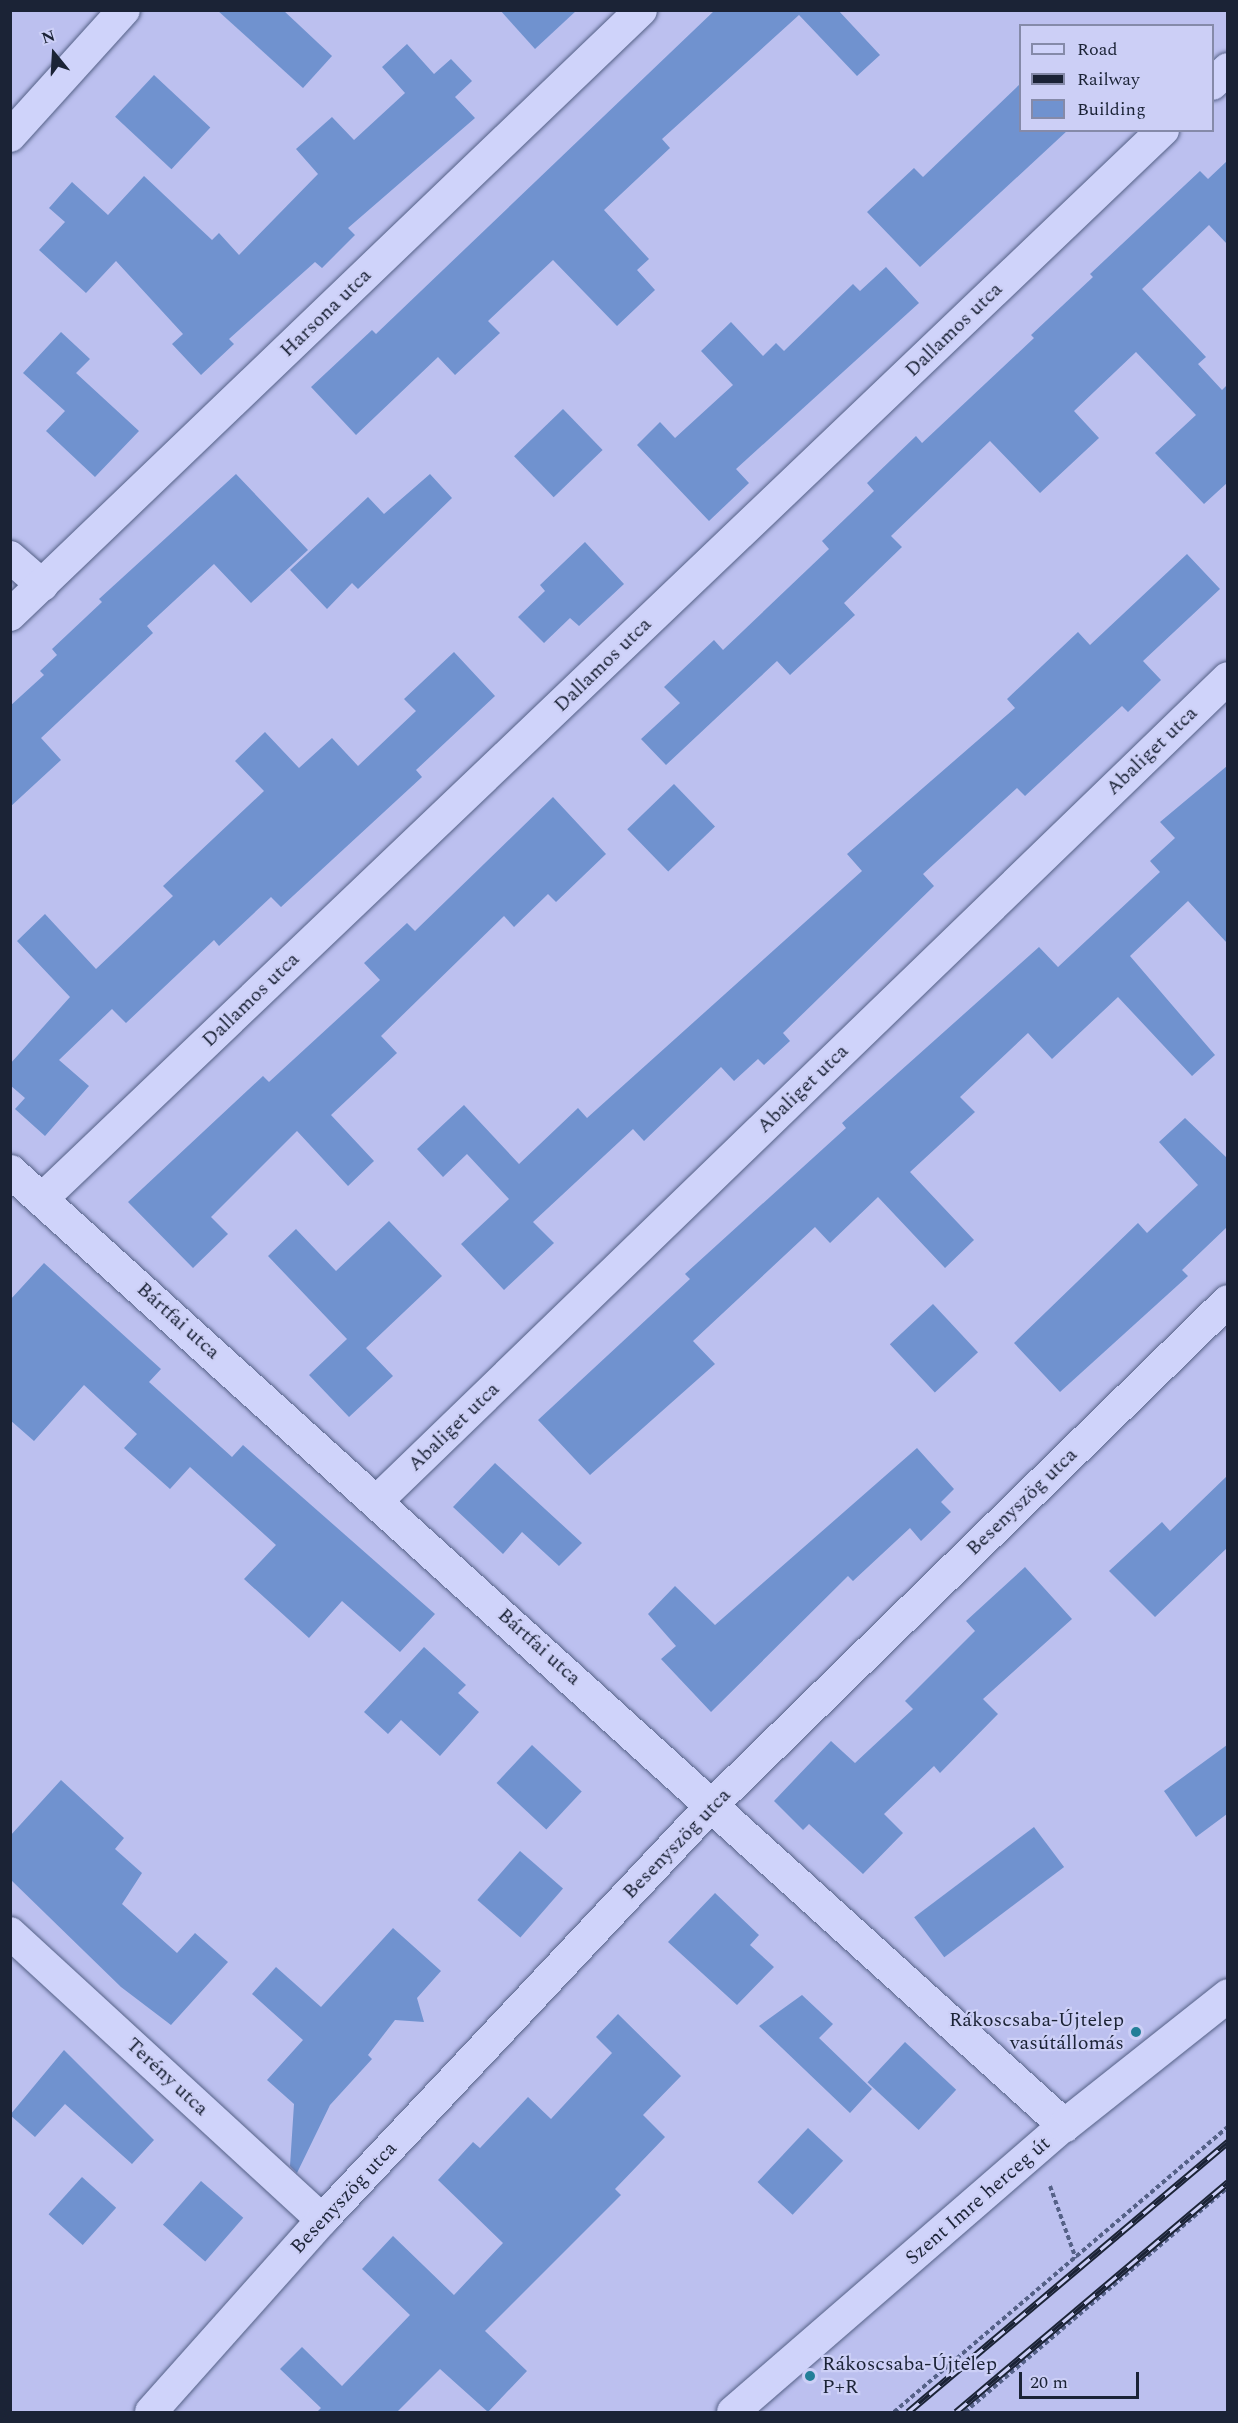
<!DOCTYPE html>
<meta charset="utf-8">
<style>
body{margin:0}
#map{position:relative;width:1238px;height:2423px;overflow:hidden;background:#bcc0ef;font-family:Spectral,serif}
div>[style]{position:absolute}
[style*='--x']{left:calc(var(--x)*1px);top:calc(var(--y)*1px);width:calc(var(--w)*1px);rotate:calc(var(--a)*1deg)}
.building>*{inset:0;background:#7092cf;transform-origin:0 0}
.path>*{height:4px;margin-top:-2px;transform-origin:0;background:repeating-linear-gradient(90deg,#556187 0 4.5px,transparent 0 7.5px)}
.roads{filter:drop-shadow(0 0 2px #556187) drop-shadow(0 0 2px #556187)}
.minor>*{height:32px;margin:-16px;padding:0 16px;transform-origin:16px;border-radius:16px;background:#cfd3fa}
.tertiary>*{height:33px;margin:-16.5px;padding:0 16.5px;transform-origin:16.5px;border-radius:16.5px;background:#cfd3fa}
.rail>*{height:7px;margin-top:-3.5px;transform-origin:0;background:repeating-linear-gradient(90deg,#cccff6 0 14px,#1b2336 0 28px);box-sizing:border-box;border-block:2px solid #1b2336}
.dots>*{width:16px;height:16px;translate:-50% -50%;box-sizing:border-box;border:3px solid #cccff6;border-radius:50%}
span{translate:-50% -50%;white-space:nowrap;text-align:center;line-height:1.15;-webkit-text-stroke:4.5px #cccff6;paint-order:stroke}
.street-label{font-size:20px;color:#1b2336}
.poi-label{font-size:20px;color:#1b2336}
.right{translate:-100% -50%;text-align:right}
.left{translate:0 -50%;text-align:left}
.frame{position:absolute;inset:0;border:12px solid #1b2336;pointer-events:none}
.legend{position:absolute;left:1019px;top:24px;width:195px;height:108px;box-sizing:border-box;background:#cccff6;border:2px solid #858aa9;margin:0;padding:8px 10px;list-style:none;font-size:18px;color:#1b2336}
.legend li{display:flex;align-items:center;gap:12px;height:30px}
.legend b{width:30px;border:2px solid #858aa9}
.north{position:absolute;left:24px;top:24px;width:60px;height:60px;-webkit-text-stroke:4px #cccff6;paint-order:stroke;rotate:342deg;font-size:16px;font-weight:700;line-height:24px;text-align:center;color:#1b2336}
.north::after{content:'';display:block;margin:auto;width:21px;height:27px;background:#1b2336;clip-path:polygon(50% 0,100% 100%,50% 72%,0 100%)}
.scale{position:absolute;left:1019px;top:2372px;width:120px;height:27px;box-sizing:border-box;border:3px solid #1b2336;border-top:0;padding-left:8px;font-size:18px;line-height:21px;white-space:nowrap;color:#1b2336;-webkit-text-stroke:4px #cccff6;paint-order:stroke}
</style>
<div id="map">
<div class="building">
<i style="clip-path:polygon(217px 10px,283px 10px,332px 56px,303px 88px)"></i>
<i style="clip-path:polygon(500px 10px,577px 10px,535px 49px)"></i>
<i style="clip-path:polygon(715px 10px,838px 10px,880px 55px,857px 76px,799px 15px,662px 139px,670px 148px,604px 210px,649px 259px,637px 270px,655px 290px,617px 326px,553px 260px,488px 321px,500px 333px,455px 375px,438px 357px,356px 435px,311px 387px,372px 330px,376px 334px)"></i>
<i style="clip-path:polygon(407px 44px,434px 74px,451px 59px,472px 81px,455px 97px,475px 118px,348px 228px,355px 235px,322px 268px,315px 262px,229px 339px,234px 344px,201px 375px,172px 344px,183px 334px,116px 261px,86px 293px,39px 250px,65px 222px,49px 208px,72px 182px,108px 215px,144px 176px,212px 240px,219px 233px,239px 255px,318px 174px,296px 149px,332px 117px,354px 140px,405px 93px,382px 67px)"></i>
<i style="left:154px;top:75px;width:77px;height:57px;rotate:43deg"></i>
<i style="clip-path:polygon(1020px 84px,1020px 130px,1068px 130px,920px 267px,867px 212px,914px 168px,923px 177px)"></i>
<i style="clip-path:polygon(1227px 161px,1227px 244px,1209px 225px,1142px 289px,1206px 357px,1198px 364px,1222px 390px,1227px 385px,1227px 483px,1204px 504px,1155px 453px,1196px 415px,1136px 352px,1074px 411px,1099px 438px,1040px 493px,990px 441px,891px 536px,902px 547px,844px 603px,855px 615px,790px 675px,777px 661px,666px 765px,641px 739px,680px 703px,664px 687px,714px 640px,723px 650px,829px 549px,822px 541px,874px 491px,867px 483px,916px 436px,922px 443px,1034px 338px,1031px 335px,1093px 277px,1090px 274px,1200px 171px,1208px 179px)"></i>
<i style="clip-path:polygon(886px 267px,919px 303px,736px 469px,749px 483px,709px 521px,637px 445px,660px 422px,675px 438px,733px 385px,701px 351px,731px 322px,763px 356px,776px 343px,784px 351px,853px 284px,860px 291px)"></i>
<i style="clip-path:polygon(61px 332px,90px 359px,76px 373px,139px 431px,95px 477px,46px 431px,65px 411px,23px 373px)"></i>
<i style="left:563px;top:409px;width:57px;height:68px;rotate:46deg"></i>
<i style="clip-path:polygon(236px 474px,308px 550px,251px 603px,214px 564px,147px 626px,153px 633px,41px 738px,61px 760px,10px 807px,10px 706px,44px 675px,40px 671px,57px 655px,52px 649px,102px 602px,99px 599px)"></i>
<i style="clip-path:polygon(430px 474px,452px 498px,358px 589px,352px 583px,327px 609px,290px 570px,368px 497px,384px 514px)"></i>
<i style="clip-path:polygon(585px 542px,624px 584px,579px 626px,570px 618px,544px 643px,518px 617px,545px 591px,540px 585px)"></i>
<i style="clip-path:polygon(1187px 554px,1220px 589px,1143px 661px,1161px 680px,1128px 712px,1122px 706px,1025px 796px,1017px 788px,923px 874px,934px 886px,783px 1033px,790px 1041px,764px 1065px,758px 1059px,734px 1081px,721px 1067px,644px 1141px,633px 1129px,533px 1222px,554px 1243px,504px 1290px,461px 1244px,509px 1199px,467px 1154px,443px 1177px,417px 1149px,464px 1105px,519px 1164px,578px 1108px,587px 1118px,862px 871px,847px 854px,1015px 708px,1007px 699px,1078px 632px,1090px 645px)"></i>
<i style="clip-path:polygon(454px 652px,495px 696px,416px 770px,422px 777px,281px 907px,271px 897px,219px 946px,214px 940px,126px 1023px,112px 1009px,59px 1060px,89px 1086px,45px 1136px,15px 1109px,25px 1098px,10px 1085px,10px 1064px,70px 997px,17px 941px,45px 914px,96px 969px,173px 896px,163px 886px,264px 791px,235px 761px,265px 732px,299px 768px,332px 738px,358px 766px,416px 711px,404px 699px)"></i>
<i style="clip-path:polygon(1227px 766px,1227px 943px,1188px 901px,1130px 956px,1215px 1055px,1192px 1076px,1118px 997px,1052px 1059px,1028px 1033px,960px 1097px,975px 1112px,910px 1172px,974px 1240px,945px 1268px,878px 1197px,830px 1243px,815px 1227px,693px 1341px,715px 1364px,590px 1475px,538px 1420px,690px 1279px,685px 1274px,846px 1128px,842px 1123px,1039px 947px,1058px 967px,1160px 872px,1150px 861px,1175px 838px,1160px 822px)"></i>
<i style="left:674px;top:784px;width:59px;height:65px;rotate:46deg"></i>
<i style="clip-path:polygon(553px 797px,606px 854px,556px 902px,548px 894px,514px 927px,504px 916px,381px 1036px,397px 1053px,331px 1115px,374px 1161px,348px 1186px,297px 1131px,211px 1217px,228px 1234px,193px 1268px,128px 1202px,263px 1076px,269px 1082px,380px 980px,364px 963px,407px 923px,415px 931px)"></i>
<i style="clip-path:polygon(1185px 1118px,1227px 1158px,1227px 1227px,1182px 1270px,1188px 1276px,1060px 1392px,1014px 1343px,1138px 1223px,1147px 1233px,1198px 1185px,1159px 1142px)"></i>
<i style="clip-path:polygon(389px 1221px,442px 1276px,366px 1348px,393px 1376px,349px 1417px,309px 1375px,347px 1339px,268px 1256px,296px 1229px,336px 1271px)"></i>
<i style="clip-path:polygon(44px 1263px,161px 1369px,149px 1382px,232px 1457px,243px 1445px,435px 1614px,400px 1652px,342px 1601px,309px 1638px,244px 1579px,276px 1545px,190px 1467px,170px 1489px,124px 1448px,137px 1434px,84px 1385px,34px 1441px,10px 1420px,10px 1300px)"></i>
<i style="left:933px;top:1304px;width:66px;height:59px;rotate:47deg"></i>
<i style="clip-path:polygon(917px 1448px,954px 1489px,941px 1502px,951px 1512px,921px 1541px,910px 1528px,853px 1581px,848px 1576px,711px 1712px,661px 1659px,676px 1646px,648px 1614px,675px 1586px,715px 1625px)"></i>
<i style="clip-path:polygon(495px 1463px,582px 1543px,559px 1566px,522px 1532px,503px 1554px,453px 1507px)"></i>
<i style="clip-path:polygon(1227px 1476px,1227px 1548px,1155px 1617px,1109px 1571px,1162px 1522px,1170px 1531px)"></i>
<i style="clip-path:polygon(1025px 1567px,1072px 1619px,983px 1699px,998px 1714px,940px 1773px,934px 1766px,884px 1814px,903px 1833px,863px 1874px,809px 1824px,803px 1830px,774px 1801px,831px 1741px,855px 1763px,913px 1709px,905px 1701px,975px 1631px,966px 1621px)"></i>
<i style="clip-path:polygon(424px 1647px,466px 1685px,458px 1693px,479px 1712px,440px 1756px,401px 1720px,388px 1734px,364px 1712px)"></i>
<i style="left:532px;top:1745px;width:68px;height:52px;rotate:43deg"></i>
<i style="clip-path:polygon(1227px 1745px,1227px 1814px,1196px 1837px,1164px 1791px)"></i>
<i style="clip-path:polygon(61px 1780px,124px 1838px,115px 1849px,142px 1873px,122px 1904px,177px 1953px,195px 1933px,228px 1962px,171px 2025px,121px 1987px,10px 1879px,10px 1836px)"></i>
<i style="left:1034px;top:1827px;width:50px;height:150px;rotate:53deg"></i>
<i style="left:520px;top:1851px;width:57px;height:65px;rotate:41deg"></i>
<i style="clip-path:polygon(715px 1893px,759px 1935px,750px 1945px,774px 1967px,737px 2005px,668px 1942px)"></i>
<i style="clip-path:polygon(393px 1928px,441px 1971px,417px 1998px,424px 2022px,395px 2020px,368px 2055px,372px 2059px,330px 2105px,297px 2173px,290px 2166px,294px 2104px,267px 2080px,303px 2040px,252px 1994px,276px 1967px,321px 2007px)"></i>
<i style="clip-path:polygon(802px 1995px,833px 2024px,819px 2038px,872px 2089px,850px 2113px,759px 2026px)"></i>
<i style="clip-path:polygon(618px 2014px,681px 2076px,643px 2115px,665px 2137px,615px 2189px,621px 2195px,485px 2331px,527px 2371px,488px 2412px,440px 2369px,397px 2412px,317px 2412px,321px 2408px,280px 2369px,302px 2347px,342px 2386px,410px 2315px,362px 2269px,393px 2236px,454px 2295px,503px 2243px,438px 2180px,473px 2142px,480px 2148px,528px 2097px,551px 2119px,612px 2053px,596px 2037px)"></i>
<i style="left:905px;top:2042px;width:70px;height:55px;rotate:43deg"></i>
<i style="clip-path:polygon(64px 2050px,154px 2140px,132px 2164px,65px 2104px,35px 2137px,10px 2115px)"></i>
<i style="left:808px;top:2128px;width:48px;height:74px;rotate:43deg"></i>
<i style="left:82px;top:2177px;width:46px;height:50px;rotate:42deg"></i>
<i style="left:201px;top:2181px;width:56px;height:58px;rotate:41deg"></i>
</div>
<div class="path">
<i style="--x:1050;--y:2186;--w:77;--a:70.4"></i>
<i style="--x:894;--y:2412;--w:439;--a:-40.5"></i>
<i style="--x:965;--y:2412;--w:346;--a:-40.5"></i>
</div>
<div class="roads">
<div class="minor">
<i style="--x:1212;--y:84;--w:22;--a:-43"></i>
<i style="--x:10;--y:136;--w:170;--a:-47.9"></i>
<i style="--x:10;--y:557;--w:43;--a:41.2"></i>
<i style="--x:10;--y:615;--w:874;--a:-43.79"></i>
<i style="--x:42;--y:1199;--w:1549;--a:-43.64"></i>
<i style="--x:378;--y:1500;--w:1182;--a:-44.04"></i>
<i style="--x:10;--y:1933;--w:424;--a:42.6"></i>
<i style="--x:151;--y:2412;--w:257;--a:-48.3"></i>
<i style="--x:322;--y:2220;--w:569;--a:-46.78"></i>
<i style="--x:712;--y:1805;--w:721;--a:-44.33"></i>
<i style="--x:733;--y:2412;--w:438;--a:-40.9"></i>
</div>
<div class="tertiary">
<i style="--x:10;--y:1171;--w:1422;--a:42.15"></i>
<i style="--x:1064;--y:2125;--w:209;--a:-38.4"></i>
</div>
</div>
<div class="rail">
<i style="--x:908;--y:2412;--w:419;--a:-40.2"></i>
<i style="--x:956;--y:2412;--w:356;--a:-40.2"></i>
</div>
<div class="dots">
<i style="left:1136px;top:2032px;background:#237f98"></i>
<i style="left:810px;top:2376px;background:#237f98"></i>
</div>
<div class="street-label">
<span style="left:326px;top:313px;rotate:-44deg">Harsona utca</span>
<span style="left:954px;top:330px;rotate:-44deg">Dallamos utca</span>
<span style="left:603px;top:665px;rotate:-44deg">Dallamos utca</span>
<span style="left:1152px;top:751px;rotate:-44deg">Abaliget utca</span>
<span style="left:251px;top:1000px;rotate:-44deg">Dallamos utca</span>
<span style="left:803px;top:1089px;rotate:-44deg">Abaliget utca</span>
<span style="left:178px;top:1321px;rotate:42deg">Bártfai utca</span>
<span style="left:454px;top:1427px;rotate:-44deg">Abaliget utca</span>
<span style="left:1022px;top:1502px;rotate:-44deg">Besenyszög utca</span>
<span style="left:539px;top:1647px;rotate:42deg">Bártfai utca</span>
<span style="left:677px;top:1844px;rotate:-46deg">Besenyszög utca</span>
<span style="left:167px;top:2077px;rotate:43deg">Terény utca</span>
<span style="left:344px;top:2198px;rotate:-47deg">Besenyszög utca</span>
<span style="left:978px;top:2201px;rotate:-41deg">Szent Imre herceg út</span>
</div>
<div class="poi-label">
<span class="right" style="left:1124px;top:2032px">Rákoscsaba-Újtelep<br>vasútállomás</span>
<span class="left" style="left:822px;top:2376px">Rákoscsaba-Újtelep<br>P+R</span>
</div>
<div class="frame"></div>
<ul class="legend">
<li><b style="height:8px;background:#cfd3fa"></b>Road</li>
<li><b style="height:8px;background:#1b2336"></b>Railway</li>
<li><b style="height:16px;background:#7092cf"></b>Building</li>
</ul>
<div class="north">N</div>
<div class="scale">20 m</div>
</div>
